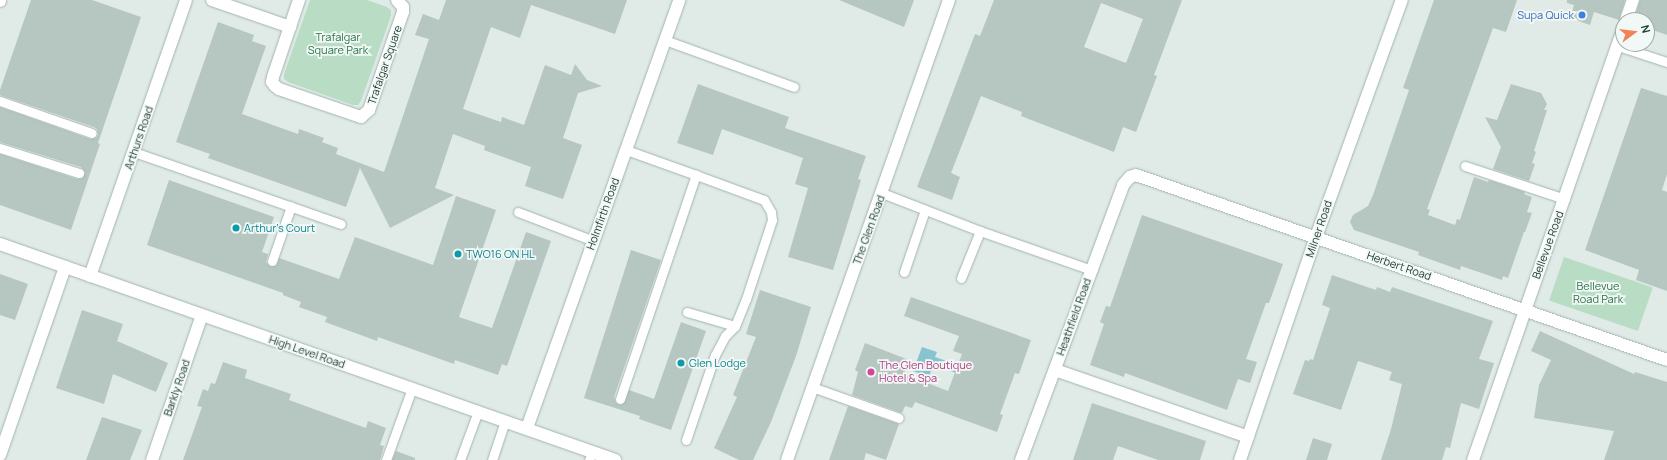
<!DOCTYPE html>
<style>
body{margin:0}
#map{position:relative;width:1667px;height:460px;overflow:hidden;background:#e0ebe7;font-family:Manrope,sans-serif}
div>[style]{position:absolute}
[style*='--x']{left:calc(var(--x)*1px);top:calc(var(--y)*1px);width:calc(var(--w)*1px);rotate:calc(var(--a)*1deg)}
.green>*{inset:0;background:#b9ddc4;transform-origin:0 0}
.water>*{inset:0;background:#88c3d1}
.building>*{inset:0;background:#b6c6c0}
.roads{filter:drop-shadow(0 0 1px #a3b3ae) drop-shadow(0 0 1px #a3b3ae)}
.service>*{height:9px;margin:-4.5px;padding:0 4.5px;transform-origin:4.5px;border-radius:4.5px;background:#fff}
.minor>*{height:12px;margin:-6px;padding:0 6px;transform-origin:6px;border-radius:6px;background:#fff}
.tertiary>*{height:12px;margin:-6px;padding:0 6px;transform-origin:6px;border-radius:6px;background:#fff}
.dots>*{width:11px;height:11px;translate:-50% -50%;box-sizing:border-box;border:2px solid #f1f8f5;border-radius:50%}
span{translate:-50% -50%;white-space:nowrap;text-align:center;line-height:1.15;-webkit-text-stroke:3.5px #f1f8f5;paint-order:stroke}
.shop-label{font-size:11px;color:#366cbe}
.right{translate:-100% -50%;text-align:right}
.park-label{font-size:11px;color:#2b7349}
.street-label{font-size:11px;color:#213c35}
.culture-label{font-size:11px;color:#0d838f}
.left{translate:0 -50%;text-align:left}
.hotel-label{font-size:11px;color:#b23c85}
.north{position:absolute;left:1615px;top:12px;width:40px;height:40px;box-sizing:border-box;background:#f1f8f5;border:1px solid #9eada8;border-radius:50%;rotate:75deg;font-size:11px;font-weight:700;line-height:16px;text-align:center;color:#213c35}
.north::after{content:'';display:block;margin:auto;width:14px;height:18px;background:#f28357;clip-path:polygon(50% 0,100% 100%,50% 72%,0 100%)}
</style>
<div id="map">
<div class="green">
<i style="clip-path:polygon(310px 0,367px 0,387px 7px,391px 10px,391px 16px,361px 101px,358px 105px,353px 105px,288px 82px,284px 79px,284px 74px)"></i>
<i style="left:1564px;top:257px;width:94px;height:46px;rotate:19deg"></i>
</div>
<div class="water">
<i style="clip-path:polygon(922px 347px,937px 352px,935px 357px,964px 367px,962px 375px,933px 365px,929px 377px,913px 371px)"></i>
</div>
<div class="building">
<i style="clip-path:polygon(31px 0,92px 0,141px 17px,98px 143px,100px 144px,71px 230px,0 205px,0 154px,77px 179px,83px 178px,85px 172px,81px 167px,0 142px,0 107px,90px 139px,96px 138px,98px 135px,97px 129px,94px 127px,0 95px,0 90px)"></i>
<i style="clip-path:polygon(446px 0,627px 0,615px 34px,531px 5px,520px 38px,491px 27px,463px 109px,501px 122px,502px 117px,524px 125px,545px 65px,571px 75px,575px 64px,587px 80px,602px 86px,578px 93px,563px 138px,582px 145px,563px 199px,525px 186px,531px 167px,484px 150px,485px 146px,453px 134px,435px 188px,454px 195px,390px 228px,360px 168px,346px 207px,208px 158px,210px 154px,176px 142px,218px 22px,254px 35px,252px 41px,266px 46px,242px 114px,298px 134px,299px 129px,324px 138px,322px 142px,338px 148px,336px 154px,384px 172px,429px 39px,415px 35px,423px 14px,439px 20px)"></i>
<i style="clip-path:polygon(839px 0,914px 0,904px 27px)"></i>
<i style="clip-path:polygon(evenodd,994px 0,1182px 0,1154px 75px,1157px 76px,1136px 132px,1123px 127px,1114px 152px,1021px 116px,1022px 112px,981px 96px,951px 173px,960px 177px,952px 200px,917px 187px,975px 34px,980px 36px,994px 0,1101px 3px,1143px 19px,1126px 63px,1084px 47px,1101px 3px)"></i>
<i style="clip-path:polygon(1434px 0,1517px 0,1506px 32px,1493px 28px,1427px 209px,1430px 210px,1428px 215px,1455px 225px,1457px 219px,1460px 220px,1474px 177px,1488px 182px,1489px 180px,1525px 192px,1524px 194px,1532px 197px,1527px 212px,1532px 213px,1525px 232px,1524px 232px,1508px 278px,1503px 276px,1502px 280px,1461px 266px,1460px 270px,1418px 255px,1419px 252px,1354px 230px,1350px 222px,1353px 215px,1368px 206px,1373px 195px,1409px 90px,1403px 88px)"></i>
<i style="clip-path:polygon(1567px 0,1625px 0,1619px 20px,1594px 12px,1590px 25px,1570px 18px,1574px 5px,1567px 3px)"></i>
<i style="clip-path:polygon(1640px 0,1667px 0,1667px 35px,1647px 28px,1647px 20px,1634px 20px)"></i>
<i style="clip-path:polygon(698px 84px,789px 117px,785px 128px,866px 156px,858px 179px,861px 180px,833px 270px,788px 257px,808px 188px,795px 184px,803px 158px,722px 129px,713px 155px,677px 143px)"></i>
<i style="clip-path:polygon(1511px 84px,1541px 93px,1547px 104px,1544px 110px,1547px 110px,1534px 151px,1536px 152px,1532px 163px,1535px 164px,1529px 181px,1493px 169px,1501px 147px,1485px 117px,1497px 120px)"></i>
<i style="clip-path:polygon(1641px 88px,1667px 96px,1667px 174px,1662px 190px,1667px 192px,1667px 291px,1636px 280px,1639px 270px,1585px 250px)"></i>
<i style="clip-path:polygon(169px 180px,274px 217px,262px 252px,268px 254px,266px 262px,270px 266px,276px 266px,279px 258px,339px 279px,355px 237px,433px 265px,456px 196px,496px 210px,459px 317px,492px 328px,526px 232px,551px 241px,507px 366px,502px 364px,498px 375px,455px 360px,454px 364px,378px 337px,377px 341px,325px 322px,327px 317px,299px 307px,301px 302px,283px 295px,283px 293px,147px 245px)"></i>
<i style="clip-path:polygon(1142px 215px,1283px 264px,1269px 303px,1266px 303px,1246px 359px,1257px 362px,1250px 383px,1238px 379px,1227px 410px,1125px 373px,1124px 377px,1090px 365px,1104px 324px,1100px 322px,1106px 306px,1110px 307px)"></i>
<i style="clip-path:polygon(631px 250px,661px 260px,614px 397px,616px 403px,621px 405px,624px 403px,629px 390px,654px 399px,681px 322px,706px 331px,671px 430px,639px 419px,640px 416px,584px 398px)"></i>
<i style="clip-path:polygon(0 274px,28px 284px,15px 320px,0 315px)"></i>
<i style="clip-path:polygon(1332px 275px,1376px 290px,1377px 287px,1390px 292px,1392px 287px,1493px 321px,1479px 359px,1494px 363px,1479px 409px,1461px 403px,1450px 448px,1446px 447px,1442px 460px,1381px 460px,1391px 429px,1402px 384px,1389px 380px,1392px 372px,1358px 361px,1341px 410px,1293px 394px,1305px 360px,1309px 361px,1310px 359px,1313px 360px,1330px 308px,1322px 305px)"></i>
<i style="clip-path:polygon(760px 290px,811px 307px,796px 356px,771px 422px,753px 460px,739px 460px,714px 448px,737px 397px,733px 395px,756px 337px,746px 334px)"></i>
<i style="clip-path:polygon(911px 297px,1031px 340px,1019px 374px,1015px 373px,1000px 414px,1003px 415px,997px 432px,915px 402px,912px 408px,905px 406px,902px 413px,852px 395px,858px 372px,855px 370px,865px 343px,909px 360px,904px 374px,948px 391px,962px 354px,953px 351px,959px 336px,904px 316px)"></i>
<i style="clip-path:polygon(82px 310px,123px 324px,117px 341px,168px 363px,156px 392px,113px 374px,104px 404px,56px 388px)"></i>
<i style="clip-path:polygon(1540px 331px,1634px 374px,1635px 372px,1667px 382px,1667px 460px,1604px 460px,1614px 431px,1534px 418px,1539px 385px,1551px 360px,1531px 351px)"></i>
<i style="clip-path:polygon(223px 362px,247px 370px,245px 378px,291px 394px,289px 400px,366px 428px,368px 421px,386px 428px,380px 445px,384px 446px,380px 460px,183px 460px,202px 407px,197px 406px,203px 389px,208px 391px,211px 383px,215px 384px)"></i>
<i style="clip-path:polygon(1092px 403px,1206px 441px,1200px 460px,1158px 460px,1118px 446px,1113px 460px,1073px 460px)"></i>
<i style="clip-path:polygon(848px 406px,899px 424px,886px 460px,866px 453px,864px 460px,829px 460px)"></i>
<i style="clip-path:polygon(102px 417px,142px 430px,130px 460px,86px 460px)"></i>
<i style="clip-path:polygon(1313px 438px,1332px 444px,1327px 460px,1306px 460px)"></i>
<i style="clip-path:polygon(396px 451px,415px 458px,415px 460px,392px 460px)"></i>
</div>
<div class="roads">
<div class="service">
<i style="--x:665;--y:40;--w:137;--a:20"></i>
<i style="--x:1618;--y:46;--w:52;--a:18.1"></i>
<i style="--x:0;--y:101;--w:97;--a:19.2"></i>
<i style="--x:0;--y:148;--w:83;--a:17.6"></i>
<i style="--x:134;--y:152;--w:219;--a:19.2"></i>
<i style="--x:1465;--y:166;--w:105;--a:18.3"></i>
<i style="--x:882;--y:193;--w:105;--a:21.2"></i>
<i style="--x:980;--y:231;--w:119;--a:19.2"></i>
<i style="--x:518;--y:212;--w:81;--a:20.9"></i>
<i style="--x:272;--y:261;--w:58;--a:-70.9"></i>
<i style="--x:904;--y:272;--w:65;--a:-71.3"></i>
<i style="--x:961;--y:278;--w:51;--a:-68"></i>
<i style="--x:687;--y:312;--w:50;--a:16.3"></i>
<i style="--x:812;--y:387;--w:92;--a:19.6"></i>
<i style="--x:620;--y:399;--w:237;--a:-71.3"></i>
<i style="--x:696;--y:175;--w:74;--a:-160.3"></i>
<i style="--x:686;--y:440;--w:90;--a:-71.2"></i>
<i style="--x:715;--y:355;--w:21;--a:-62"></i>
<i style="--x:725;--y:336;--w:14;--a:-45"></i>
<i style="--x:735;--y:326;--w:29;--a:-68"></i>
<i style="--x:746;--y:299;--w:83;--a:-71.8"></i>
<i style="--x:772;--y:220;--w:8;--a:-97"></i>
<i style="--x:771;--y:212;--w:14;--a:-120"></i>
<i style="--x:764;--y:200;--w:72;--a:-159.8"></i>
<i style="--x:386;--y:460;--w:77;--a:-70.1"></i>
<i style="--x:460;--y:460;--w:52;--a:-69.8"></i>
<i style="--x:492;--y:460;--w:41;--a:-71.6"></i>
<i style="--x:589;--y:460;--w:9;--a:-69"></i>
</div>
<div class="minor">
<i style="--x:212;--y:0;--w:83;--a:19.1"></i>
<i style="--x:299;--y:0;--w:81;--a:108.7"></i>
<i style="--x:273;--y:77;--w:5;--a:101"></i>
<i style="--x:272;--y:82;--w:5;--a:53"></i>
<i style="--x:275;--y:86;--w:5;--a:37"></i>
<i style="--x:279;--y:89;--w:87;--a:18.9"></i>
<i style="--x:361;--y:117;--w:11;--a:-41"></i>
<i style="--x:369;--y:110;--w:104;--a:-70.9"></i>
<i style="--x:403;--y:12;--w:5;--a:-90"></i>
<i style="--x:403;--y:7;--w:9;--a:-131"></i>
<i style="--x:0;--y:1;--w:1;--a:-90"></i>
<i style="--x:1626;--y:20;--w:21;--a:-71"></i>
<i style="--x:90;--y:276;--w:292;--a:-70.8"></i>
<i style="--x:1055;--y:370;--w:204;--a:19.1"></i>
<i style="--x:527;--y:428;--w:454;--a:-70.4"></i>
<i style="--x:0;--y:455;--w:199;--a:-70.9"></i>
<i style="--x:152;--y:460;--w:153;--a:-71"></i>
<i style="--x:787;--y:460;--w:488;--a:-70.6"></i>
<i style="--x:1021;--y:460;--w:293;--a:-69.6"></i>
<i style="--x:1123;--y:185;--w:11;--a:-49"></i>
<i style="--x:1130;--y:177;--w:6;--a:-18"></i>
<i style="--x:1136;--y:175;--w:562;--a:19.21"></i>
<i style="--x:1240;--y:460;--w:236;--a:-71.2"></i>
<i style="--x:1316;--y:237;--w:252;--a:-70.1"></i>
<i style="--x:1473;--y:460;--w:455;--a:-70.8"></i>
</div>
<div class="tertiary">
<i style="--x:0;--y:244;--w:652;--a:19.35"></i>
</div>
</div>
<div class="dots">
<i style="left:1582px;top:15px;background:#3f7fe0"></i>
<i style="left:236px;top:228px;background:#0f9aa8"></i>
<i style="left:458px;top:254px;background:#0f9aa8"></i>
<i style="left:681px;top:363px;background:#0f9aa8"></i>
<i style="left:871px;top:372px;background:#d1479c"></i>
</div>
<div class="shop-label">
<span class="right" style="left:1574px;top:15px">Supa Quick</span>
</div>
<div class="park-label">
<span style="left:338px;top:44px">Trafalgar<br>Square Park</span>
<span style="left:1598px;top:293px">Bellevue<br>Road Park</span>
</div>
<div class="street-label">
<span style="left:385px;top:65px;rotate:-71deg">Trafalgar Square</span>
<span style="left:139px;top:138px;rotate:-71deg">Arthurs Road</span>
<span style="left:603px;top:214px;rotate:-70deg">Holmfirth Road</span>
<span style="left:1319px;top:229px;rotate:-71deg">Milner Road</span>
<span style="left:869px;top:230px;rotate:-70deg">The Glen Road</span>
<span style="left:1548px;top:245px;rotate:-70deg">Bellevue Road</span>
<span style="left:1399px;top:266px;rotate:19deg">Herbert Road</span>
<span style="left:1074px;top:317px;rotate:-70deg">Heathfield Road</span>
<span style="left:307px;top:352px;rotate:19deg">High Level Road</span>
<span style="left:177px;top:388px;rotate:-71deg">Barkly Road</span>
</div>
<div class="culture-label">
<span class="left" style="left:244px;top:228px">Arthur's Court</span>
<span class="left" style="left:466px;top:254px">TWO16 ON HL</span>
<span class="left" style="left:689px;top:363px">Glen Lodge</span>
</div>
<div class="hotel-label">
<span class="left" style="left:879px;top:372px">The Glen Boutique<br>Hotel &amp; Spa</span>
</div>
<div class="north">N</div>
</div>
